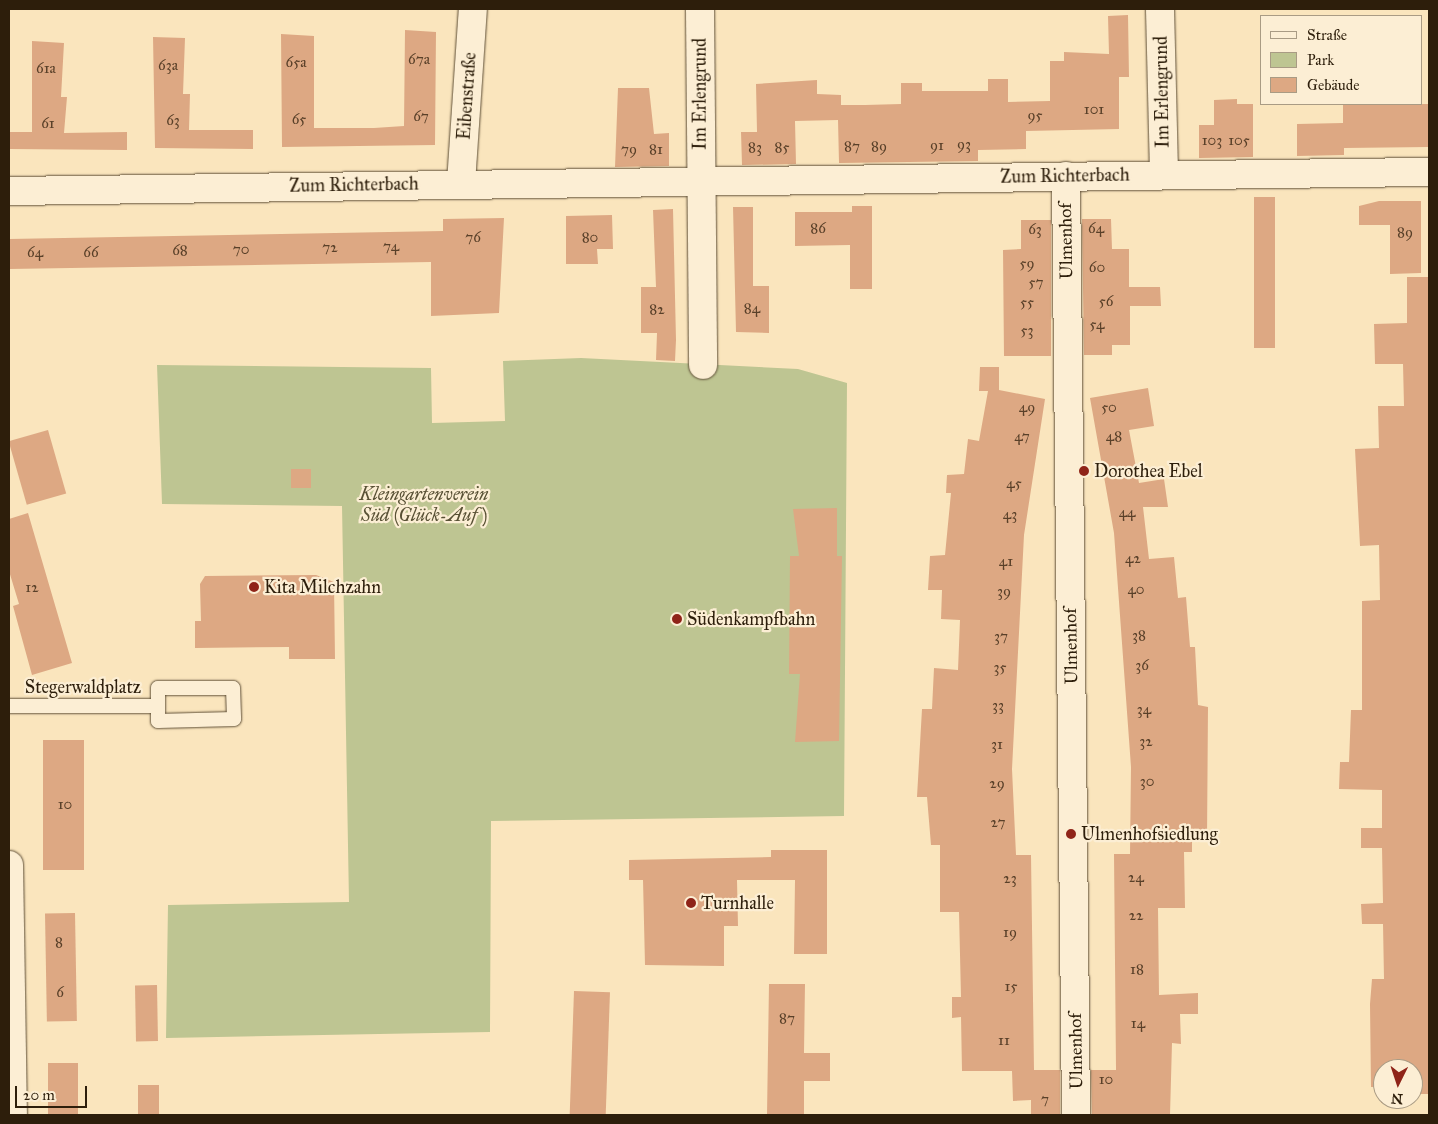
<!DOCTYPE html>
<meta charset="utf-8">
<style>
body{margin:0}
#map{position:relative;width:1438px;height:1124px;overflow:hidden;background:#fae5bd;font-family:"IM FELL Great Primer",serif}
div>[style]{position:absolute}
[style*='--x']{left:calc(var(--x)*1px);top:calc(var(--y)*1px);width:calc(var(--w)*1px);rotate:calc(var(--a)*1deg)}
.green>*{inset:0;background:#bec592}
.building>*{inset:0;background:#dda883;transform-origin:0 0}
.roads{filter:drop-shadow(0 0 1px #605038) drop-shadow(0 0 1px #605038)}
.service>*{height:14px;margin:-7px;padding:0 7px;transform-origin:7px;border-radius:7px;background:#fceed4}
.minor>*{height:28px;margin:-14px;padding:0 14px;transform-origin:14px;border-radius:14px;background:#fceed4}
.dots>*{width:14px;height:14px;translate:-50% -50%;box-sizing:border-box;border:2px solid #fceed4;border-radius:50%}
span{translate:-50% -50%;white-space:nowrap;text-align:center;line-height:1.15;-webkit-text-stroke:4.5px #fceed4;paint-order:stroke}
.number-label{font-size:15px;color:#594029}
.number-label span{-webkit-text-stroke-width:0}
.street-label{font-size:18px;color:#2d1e0b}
.poi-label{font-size:18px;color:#2d1e0b}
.left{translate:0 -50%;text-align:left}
.park-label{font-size:18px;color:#585034;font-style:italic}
.frame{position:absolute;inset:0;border:10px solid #2d1e0b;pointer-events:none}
.legend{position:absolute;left:1260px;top:15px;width:162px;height:90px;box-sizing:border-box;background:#fceed4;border:1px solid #a99b84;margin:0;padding:6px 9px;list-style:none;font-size:15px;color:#2d1e0b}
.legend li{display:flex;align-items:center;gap:10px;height:25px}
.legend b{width:25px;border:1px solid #a99b84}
.north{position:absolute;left:1373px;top:1059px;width:50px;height:50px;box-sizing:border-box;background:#fceed4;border:1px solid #a99b84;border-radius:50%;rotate:184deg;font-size:14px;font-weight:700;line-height:20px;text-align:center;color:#2d1e0b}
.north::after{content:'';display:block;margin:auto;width:18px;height:22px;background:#8f2418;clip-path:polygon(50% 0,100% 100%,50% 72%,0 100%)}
.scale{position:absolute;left:15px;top:1086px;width:72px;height:22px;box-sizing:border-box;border:2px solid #2d1e0b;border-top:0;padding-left:6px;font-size:15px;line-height:18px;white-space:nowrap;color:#2d1e0b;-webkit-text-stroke:4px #fceed4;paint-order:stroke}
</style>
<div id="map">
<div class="green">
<i style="clip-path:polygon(581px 358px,798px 369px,847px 383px,844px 816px,491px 821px,490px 1032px,166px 1038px,168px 905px,349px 902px,342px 506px,162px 504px,157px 365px,431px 368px,432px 423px,505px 421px,503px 361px)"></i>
</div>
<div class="building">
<i style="clip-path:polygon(1128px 15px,1129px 77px,1119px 77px,1119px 129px,1026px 131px,1026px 149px,978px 150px,978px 161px,839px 163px,838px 120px,795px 121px,796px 164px,742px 165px,741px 132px,757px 132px,756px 84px,817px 80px,817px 94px,841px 95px,841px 105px,865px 105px,901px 104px,901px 83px,922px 83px,922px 91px,988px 91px,988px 79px,1008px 79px,1008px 102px,1050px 101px,1050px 61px,1064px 61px,1064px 52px,1109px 54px,1108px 16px)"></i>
<i style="clip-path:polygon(405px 30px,436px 32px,435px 145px,282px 147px,281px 34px,314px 36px,314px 128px,374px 128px,404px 126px)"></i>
<i style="clip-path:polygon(153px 37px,185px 38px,183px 94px,190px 94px,189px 130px,253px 130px,253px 149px,155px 148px)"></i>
<i style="clip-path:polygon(32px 41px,64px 43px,61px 97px,67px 97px,64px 133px,127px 132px,127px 150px,9px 149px,9px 132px,32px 132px)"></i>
<i style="clip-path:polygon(618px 88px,649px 88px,654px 134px,669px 133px,669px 166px,615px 167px)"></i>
<i style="clip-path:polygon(1237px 99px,1237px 104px,1253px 104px,1253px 157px,1199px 158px,1199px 125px,1214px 125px,1214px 100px)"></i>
<i style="clip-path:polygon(1343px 104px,1429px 104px,1429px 147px,1344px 148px,1344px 155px,1297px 156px,1297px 124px,1343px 123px)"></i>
<i style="left:1275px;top:197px;width:151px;height:21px;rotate:90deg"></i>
<i style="clip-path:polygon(1379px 201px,1421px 201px,1421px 273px,1390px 274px,1390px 225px,1359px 225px,1359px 206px)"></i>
<i style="clip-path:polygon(852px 206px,872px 206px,872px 289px,850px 289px,850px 245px,795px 246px,795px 212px,852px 212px)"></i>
<i style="clip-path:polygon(733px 207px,753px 207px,753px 286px,769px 286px,769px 333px,736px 332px)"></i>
<i style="clip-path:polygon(673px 209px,676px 340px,675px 361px,656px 360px,657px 333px,641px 333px,641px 287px,656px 287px,653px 210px)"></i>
<i style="clip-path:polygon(612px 215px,613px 249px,597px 249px,598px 264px,566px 264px,566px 216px)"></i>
<i style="clip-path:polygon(504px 218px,499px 313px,431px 316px,431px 262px,9px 269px,9px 239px,443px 231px,443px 219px)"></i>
<i style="clip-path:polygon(1082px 219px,1111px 219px,1112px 249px,1129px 249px,1129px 287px,1160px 287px,1161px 306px,1130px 306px,1130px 345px,1112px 345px,1112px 355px,1084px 355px)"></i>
<i style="clip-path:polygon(1021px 220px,1051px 220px,1051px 356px,1004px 356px,1003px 250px,1021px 249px)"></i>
<i style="clip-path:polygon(1407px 277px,1429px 277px,1429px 1094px,1413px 1094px,1413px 1069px,1383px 1069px,1383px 1099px,1400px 1099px,1400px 1103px,1381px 1103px,1381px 1087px,1371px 1087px,1370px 1004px,1372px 979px,1384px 979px,1383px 924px,1362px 924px,1361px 904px,1383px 903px,1382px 848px,1361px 848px,1361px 828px,1382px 828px,1382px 790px,1339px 789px,1340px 762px,1349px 762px,1351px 710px,1362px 710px,1362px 601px,1380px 600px,1379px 545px,1360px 546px,1355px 449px,1379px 448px,1378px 406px,1404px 406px,1403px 364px,1375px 364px,1374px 324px,1407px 323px)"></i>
<i style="clip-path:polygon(980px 367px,999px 367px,999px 390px,1045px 399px,1024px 535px,1012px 769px,1016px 855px,1031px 855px,1034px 1070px,1060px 1070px,1060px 1115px,1031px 1115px,1031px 1100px,1013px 1101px,1012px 1071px,962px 1071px,961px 1017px,952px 1018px,952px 997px,961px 997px,959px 912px,940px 912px,940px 845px,931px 845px,927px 797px,917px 797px,922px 709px,932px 709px,934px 668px,958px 670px,960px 620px,941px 619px,942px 590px,928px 590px,930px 556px,945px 555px,951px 493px,946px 493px,947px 475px,964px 474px,968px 439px,979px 441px,988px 391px,979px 391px)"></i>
<i style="clip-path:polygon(1148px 388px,1154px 426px,1129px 430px,1139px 483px,1164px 479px,1168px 507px,1143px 507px,1149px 559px,1174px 557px,1178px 598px,1186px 597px,1190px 647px,1195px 647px,1198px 705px,1208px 707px,1207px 840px,1192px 840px,1192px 852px,1184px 852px,1185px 908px,1158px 908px,1159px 995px,1198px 993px,1198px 1014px,1180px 1014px,1181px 1044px,1172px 1043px,1170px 1115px,1092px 1115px,1091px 1070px,1116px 1070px,1114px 854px,1130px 854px,1131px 767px,1114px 533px,1090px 398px)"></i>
<i style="left:48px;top:430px;width:66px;height:41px;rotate:74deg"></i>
<i style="left:291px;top:469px;width:20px;height:19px"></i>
<i style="clip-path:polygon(837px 508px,837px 556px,842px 556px,839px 741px,795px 742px,800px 674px,789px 674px,790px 556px,799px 556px,793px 509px)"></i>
<i style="clip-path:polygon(28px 513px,72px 663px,32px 675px,13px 606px,19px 604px,9px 571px,9px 519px)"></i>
<i style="clip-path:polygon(316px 575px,334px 582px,335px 659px,289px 659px,289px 647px,195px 648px,195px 621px,201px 621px,200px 584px,205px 576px)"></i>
<i style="left:43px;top:740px;width:41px;height:130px"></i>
<i style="clip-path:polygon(771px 850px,827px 850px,827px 954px,794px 954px,795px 880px,737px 880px,738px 926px,724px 926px,724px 966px,645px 965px,643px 880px,629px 880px,629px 860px,771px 857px)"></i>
<i style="left:75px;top:913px;width:108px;height:30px;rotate:89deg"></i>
<i style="clip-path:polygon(769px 984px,805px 984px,804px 1053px,830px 1053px,830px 1081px,804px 1081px,804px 1115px,767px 1115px)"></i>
<i style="left:157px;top:985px;width:56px;height:22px;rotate:89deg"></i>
<i style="left:574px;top:991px;width:36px;height:124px;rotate:2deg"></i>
<i style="left:48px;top:1063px;width:30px;height:52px"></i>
<i style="left:138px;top:1085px;width:21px;height:30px"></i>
</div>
<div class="roads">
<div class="service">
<i style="--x:158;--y:688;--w:75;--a:0"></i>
<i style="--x:233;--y:688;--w:31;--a:88"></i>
<i style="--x:234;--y:719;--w:76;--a:178.5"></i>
<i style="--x:158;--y:721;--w:33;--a:-90"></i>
<i style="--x:9;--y:706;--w:149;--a:0"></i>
</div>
<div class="minor">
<i style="--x:700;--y:9;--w:356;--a:89.5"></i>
<i style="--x:1160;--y:9;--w:166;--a:88.6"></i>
<i style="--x:1066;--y:176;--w:939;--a:89.39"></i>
<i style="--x:461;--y:183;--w:174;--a:-86.1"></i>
<i style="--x:9;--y:191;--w:1420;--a:-0.77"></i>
<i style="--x:9;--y:865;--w:250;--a:89.1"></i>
</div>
</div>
<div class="dots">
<i style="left:1084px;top:471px;background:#8f2418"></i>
<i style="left:254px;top:587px;background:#8f2418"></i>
<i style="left:677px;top:619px;background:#8f2418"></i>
<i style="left:1071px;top:834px;background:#8f2418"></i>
<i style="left:691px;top:903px;background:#8f2418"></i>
</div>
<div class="number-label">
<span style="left:419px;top:60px">67a</span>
<span style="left:296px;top:63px">65a</span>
<span style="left:168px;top:66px">63a</span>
<span style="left:46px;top:69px">61a</span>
<span style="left:1094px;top:110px">101</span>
<span style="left:1035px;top:116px">95</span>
<span style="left:421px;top:117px">67</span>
<span style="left:299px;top:120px">65</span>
<span style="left:173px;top:121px">63</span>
<span style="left:48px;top:124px">61</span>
<span style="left:1212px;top:141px">103</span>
<span style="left:1239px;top:141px">105</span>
<span style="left:964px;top:145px">93</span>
<span style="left:937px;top:146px">91</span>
<span style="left:852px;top:147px">87</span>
<span style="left:879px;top:147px">89</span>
<span style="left:755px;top:148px">83</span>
<span style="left:782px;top:148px">85</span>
<span style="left:629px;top:150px">79</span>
<span style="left:656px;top:150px">81</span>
<span style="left:818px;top:229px">86</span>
<span style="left:1096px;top:229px">64</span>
<span style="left:1035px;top:230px">63</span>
<span style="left:1405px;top:233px">89</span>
<span style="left:473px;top:238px">76</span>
<span style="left:590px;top:238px">80</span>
<span style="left:391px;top:247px">74</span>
<span style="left:330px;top:248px">72</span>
<span style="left:241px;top:250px">70</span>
<span style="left:180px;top:251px">68</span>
<span style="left:35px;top:253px">64</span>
<span style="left:91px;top:253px">66</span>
<span style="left:1027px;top:264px">59</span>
<span style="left:1097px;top:268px">60</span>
<span style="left:1036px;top:283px">57</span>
<span style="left:1106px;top:302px">56</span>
<span style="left:1027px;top:303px">55</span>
<span style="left:752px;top:309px">84</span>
<span style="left:657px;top:310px">82</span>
<span style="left:1097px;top:325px">54</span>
<span style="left:1027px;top:331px">53</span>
<span style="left:1027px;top:408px">49</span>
<span style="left:1109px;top:408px">50</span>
<span style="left:1022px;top:437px">47</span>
<span style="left:1114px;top:437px">48</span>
<span style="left:1014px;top:484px">45</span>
<span style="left:1127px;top:513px">44</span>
<span style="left:1010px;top:515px">43</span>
<span style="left:1133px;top:559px">42</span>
<span style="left:1006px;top:562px">41</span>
<span style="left:32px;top:588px">12</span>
<span style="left:1136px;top:590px">40</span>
<span style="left:1004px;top:592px">39</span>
<span style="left:1139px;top:636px">38</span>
<span style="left:1001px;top:637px">37</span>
<span style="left:1142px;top:666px">36</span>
<span style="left:1000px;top:668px">35</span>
<span style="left:998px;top:706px">33</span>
<span style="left:1144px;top:710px">34</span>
<span style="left:1146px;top:742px">32</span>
<span style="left:997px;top:745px">31</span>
<span style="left:1147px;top:782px">30</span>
<span style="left:997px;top:784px">29</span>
<span style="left:65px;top:805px">10</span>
<span style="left:998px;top:823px">27</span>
<span style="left:1136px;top:878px">24</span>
<span style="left:1010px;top:879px">23</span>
<span style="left:1136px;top:916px">22</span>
<span style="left:1010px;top:933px">19</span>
<span style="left:59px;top:943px">8</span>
<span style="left:1137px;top:970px">18</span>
<span style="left:1011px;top:987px">15</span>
<span style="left:60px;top:993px">6</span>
<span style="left:787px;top:1019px">87</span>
<span style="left:1138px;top:1024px">14</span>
<span style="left:1004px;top:1041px">11</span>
<span style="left:1106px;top:1080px">10</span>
<span style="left:1045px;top:1100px">7</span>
</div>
<div class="street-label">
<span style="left:1162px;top:92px;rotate:-91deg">Im Erlengrund</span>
<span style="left:700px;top:94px;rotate:-90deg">Im Erlengrund</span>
<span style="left:467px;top:96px;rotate:-86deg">Eibenstraße</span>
<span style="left:1065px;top:176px;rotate:-1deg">Zum Richterbach</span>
<span style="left:354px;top:185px;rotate:-1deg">Zum Richterbach</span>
<span style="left:1066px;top:241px;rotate:-91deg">Ulmenhof</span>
<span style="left:1071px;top:646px;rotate:-91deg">Ulmenhof</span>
<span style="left:83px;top:687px">Stegerwaldplatz</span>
<span style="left:1076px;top:1051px;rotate:-91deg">Ulmenhof</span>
</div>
<div class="poi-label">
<span class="left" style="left:1094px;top:471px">Dorothea Ebel</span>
<span class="left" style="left:264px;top:587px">Kita Milchzahn</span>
<span class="left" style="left:687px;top:619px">Südenkampfbahn</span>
<span class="left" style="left:1081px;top:834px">Ulmenhofsiedlung</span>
<span class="left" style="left:701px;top:903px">Turnhalle</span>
</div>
<div class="park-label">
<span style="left:424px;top:505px">Kleingartenverein<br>Süd (Glück-Auf)</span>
</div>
<div class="frame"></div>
<ul class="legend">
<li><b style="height:6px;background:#fceed4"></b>Straße</li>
<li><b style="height:14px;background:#bec592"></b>Park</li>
<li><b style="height:14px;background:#dda883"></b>Gebäude</li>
</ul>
<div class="north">N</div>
<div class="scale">20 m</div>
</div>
